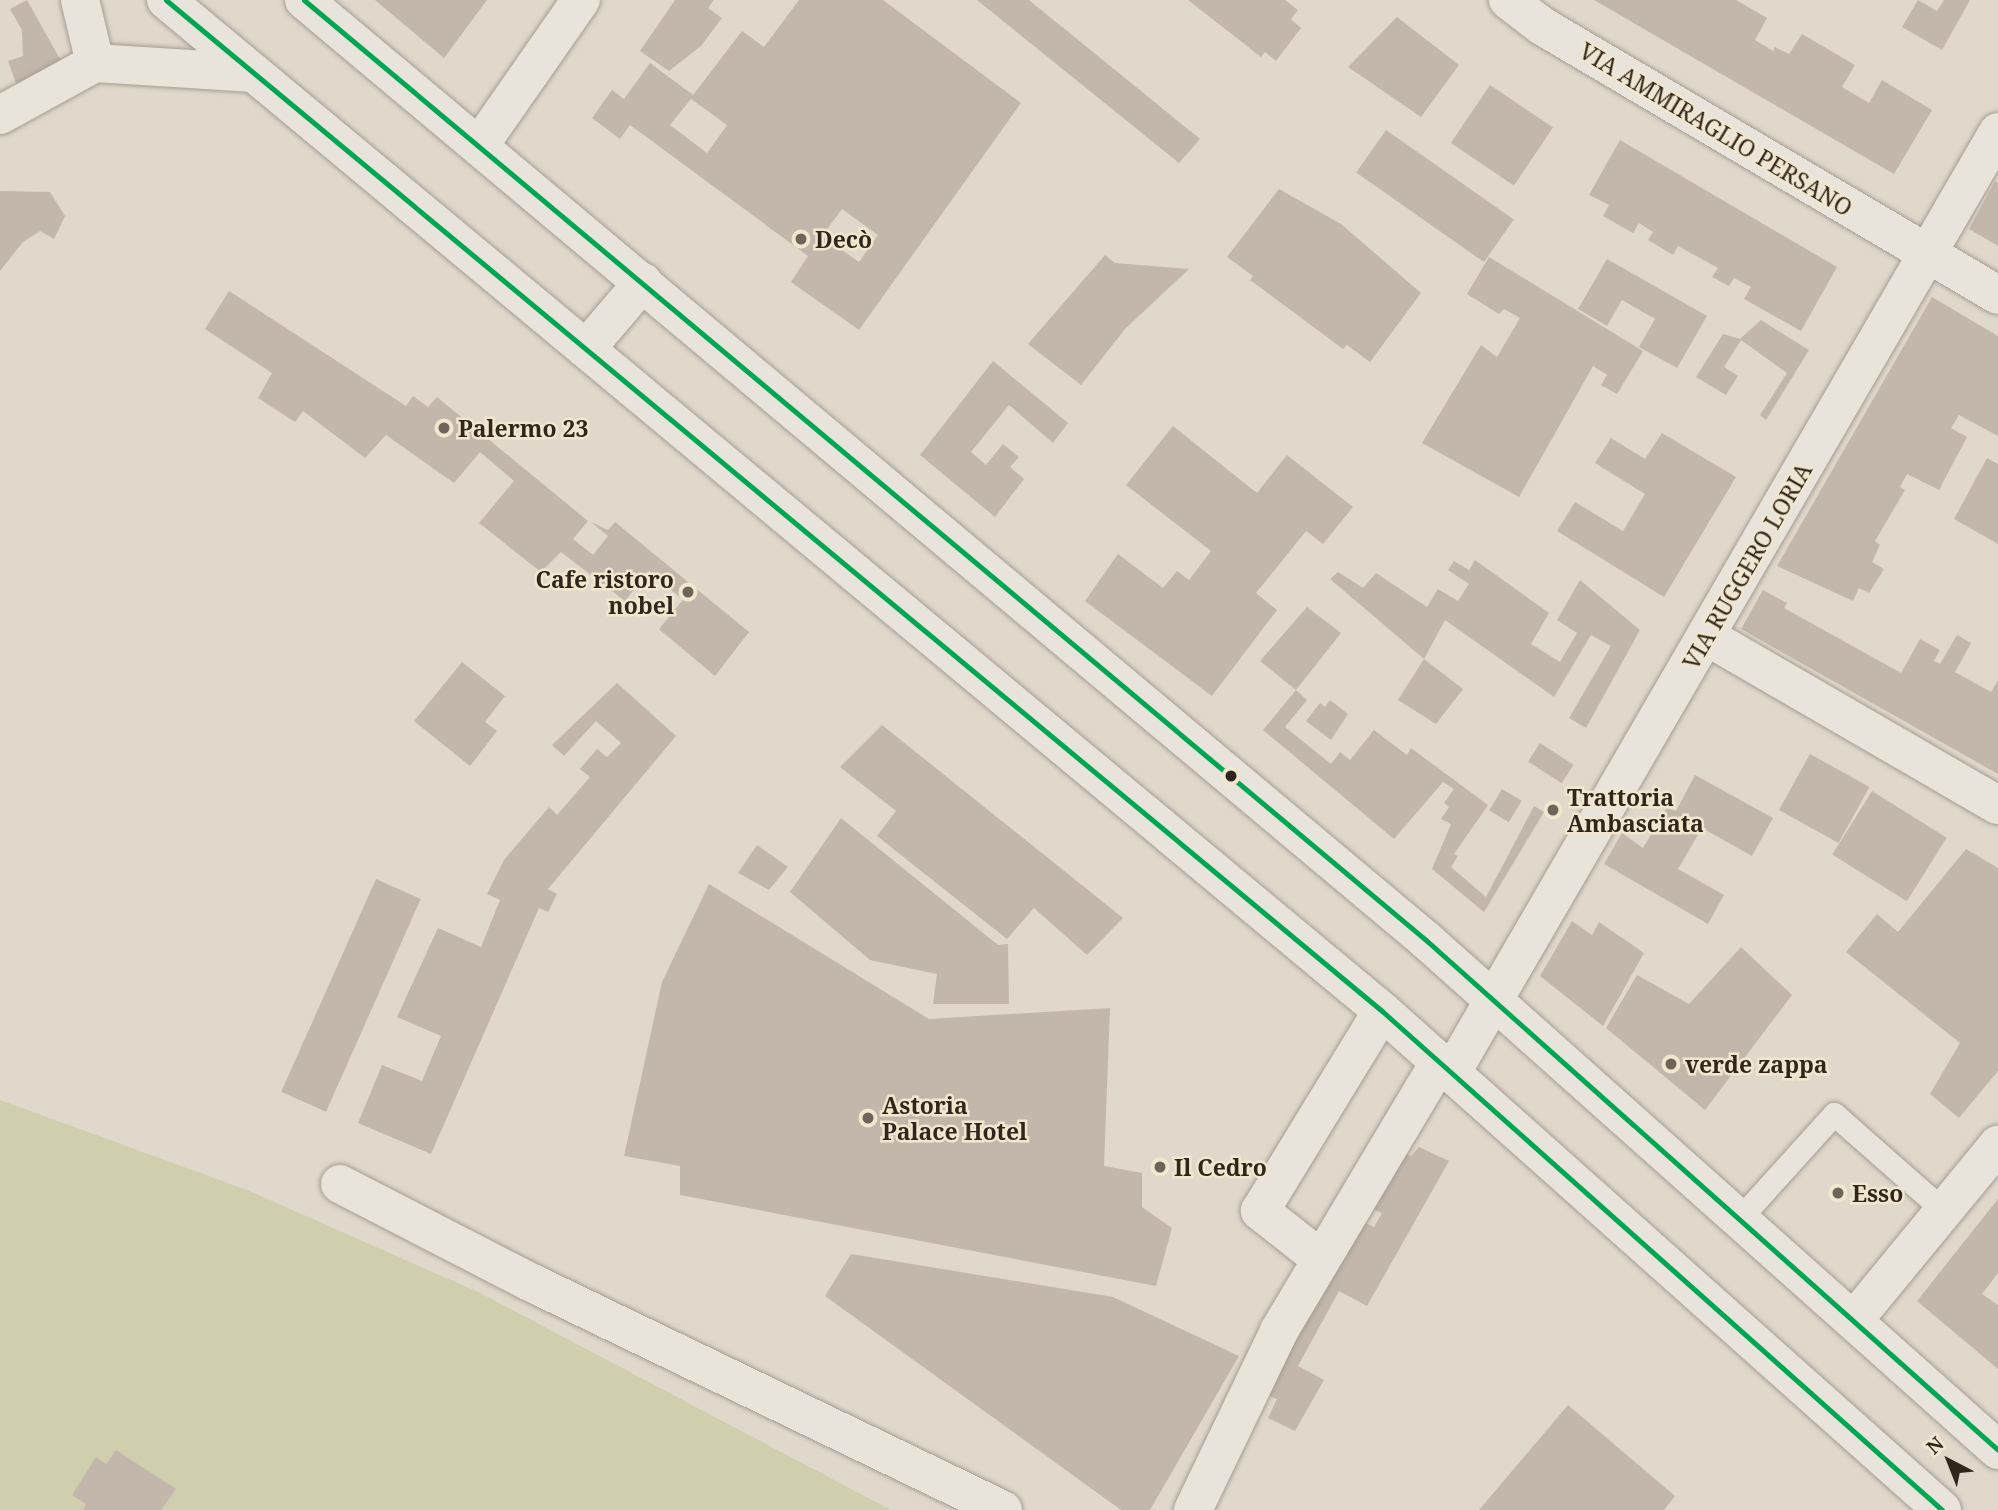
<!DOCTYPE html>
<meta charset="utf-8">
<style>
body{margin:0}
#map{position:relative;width:1998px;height:1510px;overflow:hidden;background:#e0d8ca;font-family:"Noto Serif",serif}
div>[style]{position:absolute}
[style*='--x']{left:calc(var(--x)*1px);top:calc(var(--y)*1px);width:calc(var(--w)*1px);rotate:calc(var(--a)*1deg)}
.green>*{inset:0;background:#cfcead}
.building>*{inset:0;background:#c3b7ab;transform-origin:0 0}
.roads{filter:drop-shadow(0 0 2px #a59d93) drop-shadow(0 0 2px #a59d93)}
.lane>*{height:23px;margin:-11.5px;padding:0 11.5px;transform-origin:11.5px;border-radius:11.5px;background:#e8e4db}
.street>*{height:38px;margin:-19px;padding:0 19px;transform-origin:19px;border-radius:19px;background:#e8e4db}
.secondary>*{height:38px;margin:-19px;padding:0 19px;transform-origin:19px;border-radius:19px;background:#e8e4db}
.bus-1>*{height:5px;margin:-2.5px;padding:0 2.5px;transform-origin:2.5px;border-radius:2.5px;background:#00a651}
.dots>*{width:19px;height:19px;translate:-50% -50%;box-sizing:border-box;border:4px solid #f1e7cf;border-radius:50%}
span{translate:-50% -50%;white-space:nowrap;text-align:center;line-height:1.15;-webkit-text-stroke:5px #f1e7cf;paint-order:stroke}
.street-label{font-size:23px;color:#31261d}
.poi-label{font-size:23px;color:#31261d;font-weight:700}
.left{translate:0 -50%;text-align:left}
.right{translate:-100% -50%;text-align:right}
.north{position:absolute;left:1914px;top:1426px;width:70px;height:70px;-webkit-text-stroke:5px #f1e7cf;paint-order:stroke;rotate:318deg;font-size:19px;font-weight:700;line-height:28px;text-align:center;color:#31261d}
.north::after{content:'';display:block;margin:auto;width:24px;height:32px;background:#31261d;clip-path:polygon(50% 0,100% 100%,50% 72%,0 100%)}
</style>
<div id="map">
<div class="green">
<i style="clip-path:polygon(0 1100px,247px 1190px,480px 1293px,891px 1510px,0 1510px)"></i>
</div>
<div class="building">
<i style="clip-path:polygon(27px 0,65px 68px,20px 94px,8px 61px,23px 56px,22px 30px,10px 9px)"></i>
<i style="clip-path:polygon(375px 0,487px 0,444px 58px)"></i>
<i style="clip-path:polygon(675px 0,714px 0,708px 8px,722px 18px,701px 46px,669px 71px,640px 51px)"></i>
<i style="clip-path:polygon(evenodd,799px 0,883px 0,1021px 103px,859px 330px,791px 282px,808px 256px,630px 125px,620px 139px,592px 118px,612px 90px,624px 99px,650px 63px,693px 95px,742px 31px,764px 47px,799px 0,691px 99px,727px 125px,707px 153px,670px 125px,691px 99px,799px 0,842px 209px,878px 235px,859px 262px,822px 236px,842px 209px)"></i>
<i style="clip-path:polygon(977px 0,1029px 0,1200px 139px,1179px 163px)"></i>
<i style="clip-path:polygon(1188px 0,1285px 0,1298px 10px,1291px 19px,1301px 28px,1276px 61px,1265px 52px,1261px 57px)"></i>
<i style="clip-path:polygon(1594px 0,1736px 0,1767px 18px,1755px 40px,1773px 51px,1775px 47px,1789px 54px,1802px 34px,1855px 65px,1842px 87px,1869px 103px,1882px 80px,1932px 110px,1894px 174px)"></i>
<i style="clip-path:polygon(1918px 0,1937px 11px,1944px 0,1970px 0,1942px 50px,1902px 27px)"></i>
<i style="clip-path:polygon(1397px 17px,1459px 65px,1421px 117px,1348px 67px)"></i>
<i style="left:1490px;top:85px;width:76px;height:70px;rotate:34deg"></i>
<i style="left:1386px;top:130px;width:156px;height:52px;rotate:35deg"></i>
<i style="clip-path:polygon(1620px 140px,1837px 267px,1801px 331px,1744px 299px,1751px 287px,1734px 278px,1729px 286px,1712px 277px,1718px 268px,1678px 246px,1673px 255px,1648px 240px,1653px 232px,1639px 223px,1633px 233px,1603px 216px,1609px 205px,1589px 195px)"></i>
<i style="clip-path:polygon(1995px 181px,1998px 183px,1998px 246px,1969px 229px)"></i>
<i style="clip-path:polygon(1279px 189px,1341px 224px,1421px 293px,1370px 362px,1347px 345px,1343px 349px,1250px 280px,1253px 276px,1227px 257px)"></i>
<i style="clip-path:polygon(0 191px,50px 192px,65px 216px,54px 239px,40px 231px,23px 242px,0 271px)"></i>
<i style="clip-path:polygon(1105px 255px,1115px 263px,1189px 269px,1125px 329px,1081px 385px,1028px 344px)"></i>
<i style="clip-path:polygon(1489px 257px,1643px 351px,1617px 394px,1601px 385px,1607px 375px,1593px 366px,1519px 497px,1422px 443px,1481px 345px,1497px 357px,1520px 318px,1504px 309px,1499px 314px,1467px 294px)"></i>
<i style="clip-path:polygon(1607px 259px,1707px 316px,1677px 368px,1639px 347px,1655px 319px,1622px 300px,1607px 326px,1578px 309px)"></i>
<i style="clip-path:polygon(229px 291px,406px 406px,413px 396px,428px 407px,437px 397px,588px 521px,573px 539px,593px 555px,608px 536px,591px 522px,608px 530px,615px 522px,749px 632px,715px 676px,659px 629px,683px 600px,649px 571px,625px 601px,561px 552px,541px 572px,479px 523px,514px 481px,480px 452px,454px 483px,386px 435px,365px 458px,303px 411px,295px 422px,258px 398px,272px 373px,205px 329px)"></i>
<i style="clip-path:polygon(1932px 297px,1998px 336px,1998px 436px,1959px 415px,1951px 428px,1967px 437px,1939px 490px,1907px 474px,1900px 487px,1905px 490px,1875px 541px,1880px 545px,1872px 562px,1884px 569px,1869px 593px,1859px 588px,1853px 601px,1777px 566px)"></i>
<i style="clip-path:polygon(1761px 320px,1809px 350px,1766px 420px,1760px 415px,1787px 373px,1741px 340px,1724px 367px,1738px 376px,1726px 395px,1696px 377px,1723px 334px,1740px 339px)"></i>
<i style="clip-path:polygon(993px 361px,1068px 423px,1053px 443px,1009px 405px,971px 452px,986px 465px,1003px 444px,1019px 457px,1010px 467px,1024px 479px,995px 517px,920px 455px)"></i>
<i style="clip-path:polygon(1173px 426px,1257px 493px,1287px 455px,1353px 507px,1323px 544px,1306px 531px,1256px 593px,1277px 610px,1212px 696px,1085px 601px,1118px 554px,1163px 588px,1177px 571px,1189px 580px,1211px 551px,1126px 485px)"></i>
<i style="clip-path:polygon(1662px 433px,1736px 477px,1664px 597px,1557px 531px,1575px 502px,1623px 531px,1645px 494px,1595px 463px,1611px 438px,1645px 459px)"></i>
<i style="clip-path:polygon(1987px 458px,1998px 464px,1998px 544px,1954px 519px)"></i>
<i style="clip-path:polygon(1475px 560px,1549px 613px,1531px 644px,1560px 662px,1577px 633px,1557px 620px,1580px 580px,1640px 630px,1586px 728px,1569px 718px,1611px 646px,1591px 635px,1554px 697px,1445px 620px,1424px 659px,1330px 579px,1338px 572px,1363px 588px,1376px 573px,1427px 607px,1438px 589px,1458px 601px,1469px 584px,1448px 570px,1454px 561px,1469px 570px)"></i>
<i style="clip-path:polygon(1763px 590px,1787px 603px,1784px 608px,1901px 673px,1920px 639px,1940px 650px,1934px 661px,1940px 664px,1957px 635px,1971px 643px,1955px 672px,1991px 692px,1998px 680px,1998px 774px,1741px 629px)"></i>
<i style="clip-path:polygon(1307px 607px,1341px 633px,1296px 690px,1307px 700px,1285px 727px,1331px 764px,1340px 752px,1350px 760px,1374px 730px,1407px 755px,1411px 748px,1488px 805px,1454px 854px,1458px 856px,1451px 867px,1486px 897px,1534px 806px,1544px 812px,1484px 912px,1432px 869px,1451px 824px,1441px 819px,1449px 807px,1444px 803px,1454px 789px,1443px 782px,1394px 839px,1263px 730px,1296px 690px,1260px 661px)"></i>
<i style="clip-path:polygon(1424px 659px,1463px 689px,1436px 724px,1398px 700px)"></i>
<i style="clip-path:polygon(462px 662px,505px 696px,485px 722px,497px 731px,470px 766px,414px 721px)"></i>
<i style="clip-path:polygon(617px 683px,676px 736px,548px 889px,557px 894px,548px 912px,539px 908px,431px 1154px,358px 1123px,382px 1065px,422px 1081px,441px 1036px,397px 1017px,438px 928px,481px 947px,500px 900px,487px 894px,504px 860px,549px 807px,557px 815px,590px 777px,580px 769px,597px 749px,607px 757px,621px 743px,596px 721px,564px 756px,552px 745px)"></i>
<i style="clip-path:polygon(1330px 700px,1348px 714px,1331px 740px,1306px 721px,1320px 703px,1325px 707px)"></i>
<i style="clip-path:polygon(882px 725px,1123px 918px,1087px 955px,1034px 908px,1007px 939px,877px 836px,896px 811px,840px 767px)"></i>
<i style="left:1540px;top:743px;width:40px;height:22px;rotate:33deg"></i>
<i style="left:1810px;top:754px;width:68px;height:64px;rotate:29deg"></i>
<i style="clip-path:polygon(1695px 775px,1773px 818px,1752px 856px,1702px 828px,1678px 869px,1724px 895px,1708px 924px,1604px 864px,1622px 833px,1643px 848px,1667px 808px,1676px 811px)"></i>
<i style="left:1502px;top:789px;width:23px;height:25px;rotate:31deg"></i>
<i style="left:1872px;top:791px;width:88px;height:75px;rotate:32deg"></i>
<i style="clip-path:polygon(841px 818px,998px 945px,1008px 944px,1009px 1004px,933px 1004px,937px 974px,870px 960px,790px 892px)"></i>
<i style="clip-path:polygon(757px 845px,788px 867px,769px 890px,738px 873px)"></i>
<i style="clip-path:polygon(1966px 849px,1998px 868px,1998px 1071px,1959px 1118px,1930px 1094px,1960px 1043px,1846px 952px,1877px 914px,1898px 932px)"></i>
<i style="left:376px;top:879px;width:49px;height:233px;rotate:24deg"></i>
<i style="clip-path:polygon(709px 884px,929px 1019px,1110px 1008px,1104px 1166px,1142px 1173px,1142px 1207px,1172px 1228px,1156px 1286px,680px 1195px,680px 1166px,624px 1156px,662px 982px)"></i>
<i style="clip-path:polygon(1572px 921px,1592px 935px,1599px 922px,1644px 953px,1603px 1026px,1540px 976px)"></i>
<i style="clip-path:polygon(1741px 947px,1792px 995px,1705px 1110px,1606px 1028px,1637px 975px,1689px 1004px)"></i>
<i style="clip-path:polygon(1419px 1147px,1449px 1161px,1367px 1306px,1339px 1291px,1298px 1366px,1324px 1380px,1295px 1431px,1268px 1418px,1277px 1399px,1266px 1395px,1361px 1221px,1374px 1227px,1382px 1213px,1368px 1207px,1401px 1151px,1411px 1156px)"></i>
<i style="clip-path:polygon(1998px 1199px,1998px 1273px,1982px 1294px,1998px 1305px,1998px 1369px,1917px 1301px)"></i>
<i style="clip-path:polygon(851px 1254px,1113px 1297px,1239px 1356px,1150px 1510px,1121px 1510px,825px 1296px)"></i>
<i style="clip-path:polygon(1568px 1405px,1675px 1496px,1664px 1510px,1479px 1510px)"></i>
<i style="clip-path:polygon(116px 1450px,176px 1489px,161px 1510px,83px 1510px,86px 1504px,72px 1495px,96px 1457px,106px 1464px)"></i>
</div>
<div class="roads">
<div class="lane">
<i style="--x:1740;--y:1218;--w:140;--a:-47.9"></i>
<i style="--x:1834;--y:1114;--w:147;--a:41.4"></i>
</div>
<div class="street">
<i style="--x:80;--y:0;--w:65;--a:76.6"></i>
<i style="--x:1508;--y:0;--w:43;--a:37.4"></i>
<i style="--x:1542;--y:26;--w:529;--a:30.54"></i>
<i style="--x:95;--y:63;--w:159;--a:3.6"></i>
<i style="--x:0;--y:115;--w:108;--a:-28.7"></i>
<i style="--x:479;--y:146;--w:178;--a:-55.1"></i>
<i style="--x:1706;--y:636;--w:337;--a:30.1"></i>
<i style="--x:1452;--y:1072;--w:1087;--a:-59.85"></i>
<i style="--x:340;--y:1184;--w:214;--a:27.3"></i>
<i style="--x:530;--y:1282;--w:525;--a:25.74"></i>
<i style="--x:1321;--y:1259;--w:78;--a:-141.8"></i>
<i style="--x:1260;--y:1211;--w:234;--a:-58.6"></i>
<i style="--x:1854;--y:1320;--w:227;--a:-50.6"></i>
<i style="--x:1193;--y:1510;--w:199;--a:-64.3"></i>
<i style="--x:1279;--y:1331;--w:314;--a:-59.2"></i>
</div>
<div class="secondary">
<i style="--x:166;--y:0;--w:1581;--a:39.74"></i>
<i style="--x:1382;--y:1011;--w:750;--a:41.7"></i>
<i style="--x:304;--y:0;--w:1465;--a:39.96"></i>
<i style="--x:1427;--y:941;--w:765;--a:41.71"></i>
<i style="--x:586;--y:349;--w:88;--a:-49.6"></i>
</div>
</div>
<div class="bus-1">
<i style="--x:166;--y:0;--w:1581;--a:39.74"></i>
<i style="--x:1382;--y:1011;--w:750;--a:41.7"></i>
<i style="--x:304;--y:0;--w:1465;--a:39.96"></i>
<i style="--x:1427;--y:941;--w:765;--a:41.71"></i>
</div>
<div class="dots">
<i style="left:801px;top:239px;background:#6e645a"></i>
<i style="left:444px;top:428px;background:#6e645a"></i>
<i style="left:688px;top:592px;background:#6e645a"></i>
<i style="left:1231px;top:776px;background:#31261d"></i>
<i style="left:1553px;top:810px;background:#6e645a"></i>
<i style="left:1671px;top:1064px;background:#6e645a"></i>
<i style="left:868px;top:1118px;background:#6e645a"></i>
<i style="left:1160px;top:1167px;background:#6e645a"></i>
<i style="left:1838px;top:1193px;background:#6e645a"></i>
</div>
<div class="street-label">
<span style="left:1716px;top:129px;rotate:31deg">VIA AMMIRAGLIO PERSANO</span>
<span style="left:1747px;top:566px;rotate:-60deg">VIA RUGGERO LORIA</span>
</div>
<div class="poi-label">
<span class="left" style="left:815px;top:239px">Decò</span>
<span class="left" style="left:458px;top:428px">Palermo 23</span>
<span class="right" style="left:674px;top:592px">Cafe ristoro<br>nobel</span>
<span class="left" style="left:1567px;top:810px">Trattoria<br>Ambasciata</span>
<span class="left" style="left:1685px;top:1064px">verde zappa</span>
<span class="left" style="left:882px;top:1118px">Astoria<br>Palace Hotel</span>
<span class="left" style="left:1174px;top:1167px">Il Cedro</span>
<span class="left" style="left:1852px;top:1193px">Esso</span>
</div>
<div class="north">N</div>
</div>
